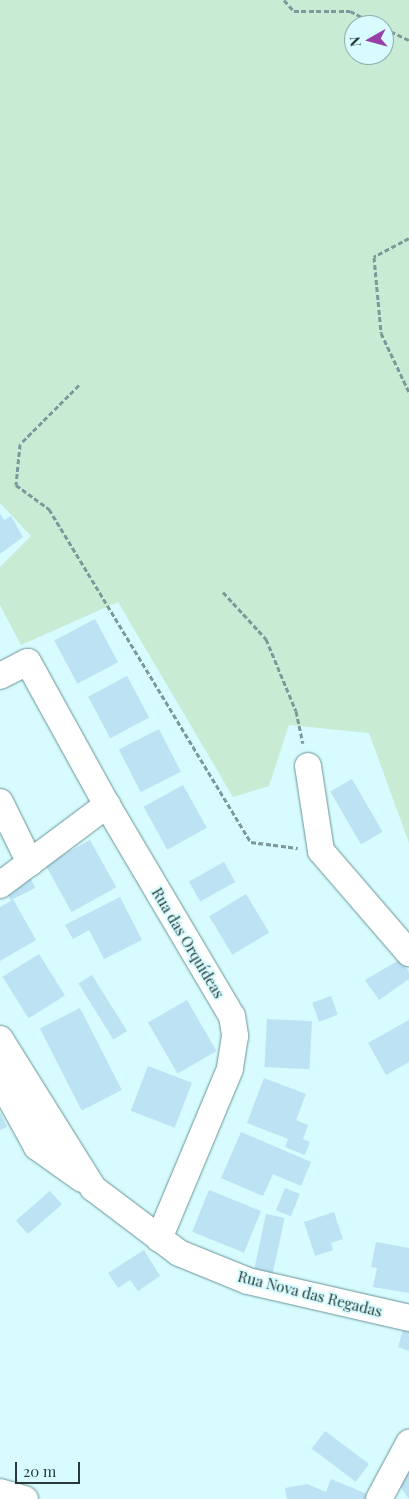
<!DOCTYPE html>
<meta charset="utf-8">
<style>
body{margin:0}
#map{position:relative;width:409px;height:1499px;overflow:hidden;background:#d7fbfe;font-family:"Playfair Display",serif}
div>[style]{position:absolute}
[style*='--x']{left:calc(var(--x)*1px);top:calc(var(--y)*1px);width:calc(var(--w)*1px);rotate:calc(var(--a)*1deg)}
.green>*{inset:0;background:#c8ebd3}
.building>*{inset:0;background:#bce2f3;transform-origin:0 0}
.path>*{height:3px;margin-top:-1.5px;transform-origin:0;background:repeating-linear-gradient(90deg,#7d989a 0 5px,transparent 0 7.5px)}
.roads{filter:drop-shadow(0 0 1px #699396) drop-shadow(0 0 1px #699396)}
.minor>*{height:26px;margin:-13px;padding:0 13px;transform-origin:13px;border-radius:13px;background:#fff}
span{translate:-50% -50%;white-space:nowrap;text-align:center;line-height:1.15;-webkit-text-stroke:4px #d7fbfe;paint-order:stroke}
.street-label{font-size:15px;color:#27393a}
.north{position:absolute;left:344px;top:15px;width:50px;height:50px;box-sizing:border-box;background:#d7fbfe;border:1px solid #91adb0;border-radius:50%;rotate:263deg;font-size:14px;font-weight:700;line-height:20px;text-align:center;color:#27393a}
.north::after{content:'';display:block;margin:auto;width:18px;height:22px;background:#993faa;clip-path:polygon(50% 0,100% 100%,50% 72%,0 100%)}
.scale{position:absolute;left:15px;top:1462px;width:65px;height:22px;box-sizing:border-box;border:2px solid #27393a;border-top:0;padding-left:6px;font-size:15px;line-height:18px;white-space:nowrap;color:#27393a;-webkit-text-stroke:4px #d7fbfe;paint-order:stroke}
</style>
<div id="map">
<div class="green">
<i style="clip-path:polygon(evenodd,0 0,409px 0,409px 843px,369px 733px,289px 725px,269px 786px,233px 797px,118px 602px,21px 645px,0 605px,0 567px,31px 536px,0 503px,0 0,354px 25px,384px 25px,384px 55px,354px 55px,354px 25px)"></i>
</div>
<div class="building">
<i style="clip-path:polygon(0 514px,4px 520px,11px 516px,23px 537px,0 554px)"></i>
<i style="left:95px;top:619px;width:49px;height:46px;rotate:62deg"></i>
<i style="left:127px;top:676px;width:47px;height:44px;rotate:62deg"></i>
<i style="left:159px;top:729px;width:48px;height:45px;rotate:63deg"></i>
<i style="left:352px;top:779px;width:61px;height:25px;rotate:60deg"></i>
<i style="left:183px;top:785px;width:49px;height:45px;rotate:61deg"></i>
<i style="left:90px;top:840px;width:54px;height:51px;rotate:61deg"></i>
<i style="left:224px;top:862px;width:23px;height:40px;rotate:61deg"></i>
<i style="clip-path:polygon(30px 877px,35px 888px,13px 899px,36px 940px,0 961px,0 907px,11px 901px,5px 889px)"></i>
<i style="left:246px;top:894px;width:45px;height:43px;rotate:59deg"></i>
<i style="clip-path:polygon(120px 897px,142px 940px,104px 959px,89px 930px,73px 939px,65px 925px)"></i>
<i style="left:39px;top:954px;width:49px;height:43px;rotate:58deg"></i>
<i style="clip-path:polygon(401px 959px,409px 972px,409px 979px,379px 1000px,365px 980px)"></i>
<i style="left:92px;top:975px;width:66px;height:16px;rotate:58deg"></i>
<i style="left:331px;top:996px;width:20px;height:20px;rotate:70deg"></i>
<i style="left:187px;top:1000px;width:59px;height:45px;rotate:60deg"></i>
<i style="left:80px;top:1008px;width:92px;height:45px;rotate:63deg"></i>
<i style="left:267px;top:1019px;width:45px;height:48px;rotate:3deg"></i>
<i style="clip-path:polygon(409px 1020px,409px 1062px,386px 1075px,368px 1043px)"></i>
<i style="left:148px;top:1066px;width:47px;height:48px;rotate:21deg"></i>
<i style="clip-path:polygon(264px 1078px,306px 1094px,296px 1120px,308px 1125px,303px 1139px,310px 1142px,305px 1155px,285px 1147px,288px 1139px,247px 1123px)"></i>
<i style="clip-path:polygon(0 1112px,7px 1127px,0 1130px)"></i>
<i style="clip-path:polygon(241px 1132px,311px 1162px,301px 1186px,273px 1174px,263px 1196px,221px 1178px)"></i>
<i style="left:285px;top:1188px;width:16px;height:24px;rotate:22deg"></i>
<i style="left:209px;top:1190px;width:56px;height:45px;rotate:22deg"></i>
<i style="left:50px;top:1191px;width:18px;height:45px;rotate:49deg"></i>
<i style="clip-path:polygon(334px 1212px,343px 1239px,331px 1243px,333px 1250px,315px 1256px,304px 1222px)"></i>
<i style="left:266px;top:1214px;width:19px;height:63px;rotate:12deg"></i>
<i style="clip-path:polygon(376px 1242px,409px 1248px,409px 1293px,373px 1287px,377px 1268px,371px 1267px)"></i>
<i style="clip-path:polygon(144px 1250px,160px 1276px,138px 1291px,130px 1280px,118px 1288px,108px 1273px)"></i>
<i style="clip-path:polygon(405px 1323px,409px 1324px,409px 1351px,398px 1347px)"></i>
<i style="left:325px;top:1431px;width:55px;height:22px;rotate:37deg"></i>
<i style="clip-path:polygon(409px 1463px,409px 1499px,392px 1475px)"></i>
<i style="clip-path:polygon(331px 1479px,372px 1496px,371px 1499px,287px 1499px,285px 1488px,307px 1484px,326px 1492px)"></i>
</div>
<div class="path">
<i style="--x:284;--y:0;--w:15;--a:48"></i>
<i style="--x:294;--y:11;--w:56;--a:0"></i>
<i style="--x:350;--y:11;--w:31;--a:27"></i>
<i style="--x:384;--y:28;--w:28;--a:26"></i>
<i style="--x:409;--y:238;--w:40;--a:152"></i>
<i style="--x:374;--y:257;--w:76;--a:84.7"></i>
<i style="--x:381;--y:333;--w:65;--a:64.6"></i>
<i style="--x:79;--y:385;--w:83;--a:135"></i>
<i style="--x:20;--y:444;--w:41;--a:95.6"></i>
<i style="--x:16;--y:485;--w:41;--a:36"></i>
<i style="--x:49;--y:509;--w:389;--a:58.8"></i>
<i style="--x:251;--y:842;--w:47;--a:7.3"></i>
<i style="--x:223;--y:592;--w:64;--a:47.5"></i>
<i style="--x:266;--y:639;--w:78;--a:67.4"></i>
<i style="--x:296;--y:711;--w:33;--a:78"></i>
</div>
<div class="roads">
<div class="minor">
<i style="--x:0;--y:676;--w:31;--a:-27"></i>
<i style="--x:28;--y:662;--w:163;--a:61.1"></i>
<i style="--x:107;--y:805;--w:245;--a:59.4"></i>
<i style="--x:232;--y:1016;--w:20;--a:81"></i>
<i style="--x:235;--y:1036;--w:33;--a:99"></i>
<i style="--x:230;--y:1069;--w:184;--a:112.7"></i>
<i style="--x:308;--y:766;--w:86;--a:81.3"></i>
<i style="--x:321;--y:851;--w:135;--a:49.2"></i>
<i style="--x:0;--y:802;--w:68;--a:63.8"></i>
<i style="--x:0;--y:885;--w:134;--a:-36.8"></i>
<i style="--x:0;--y:1039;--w:176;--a:58"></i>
<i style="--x:93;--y:1188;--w:108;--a:37.1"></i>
<i style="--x:179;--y:1253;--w:74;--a:22.1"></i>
<i style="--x:248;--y:1281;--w:165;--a:12.9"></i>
<i style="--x:0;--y:1049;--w:50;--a:78.5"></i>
<i style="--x:10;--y:1098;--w:56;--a:61.1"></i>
<i style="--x:37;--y:1147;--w:55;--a:35.4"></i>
<i style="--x:0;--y:1492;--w:26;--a:16"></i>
<i style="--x:379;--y:1499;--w:64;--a:-61.8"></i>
</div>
</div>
<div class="street-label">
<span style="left:188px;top:943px;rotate:59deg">Rua das Orquídeas</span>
<span style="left:310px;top:1294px;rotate:14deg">Rua Nova das Regadas</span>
</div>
<div class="north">N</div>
<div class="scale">20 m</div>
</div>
